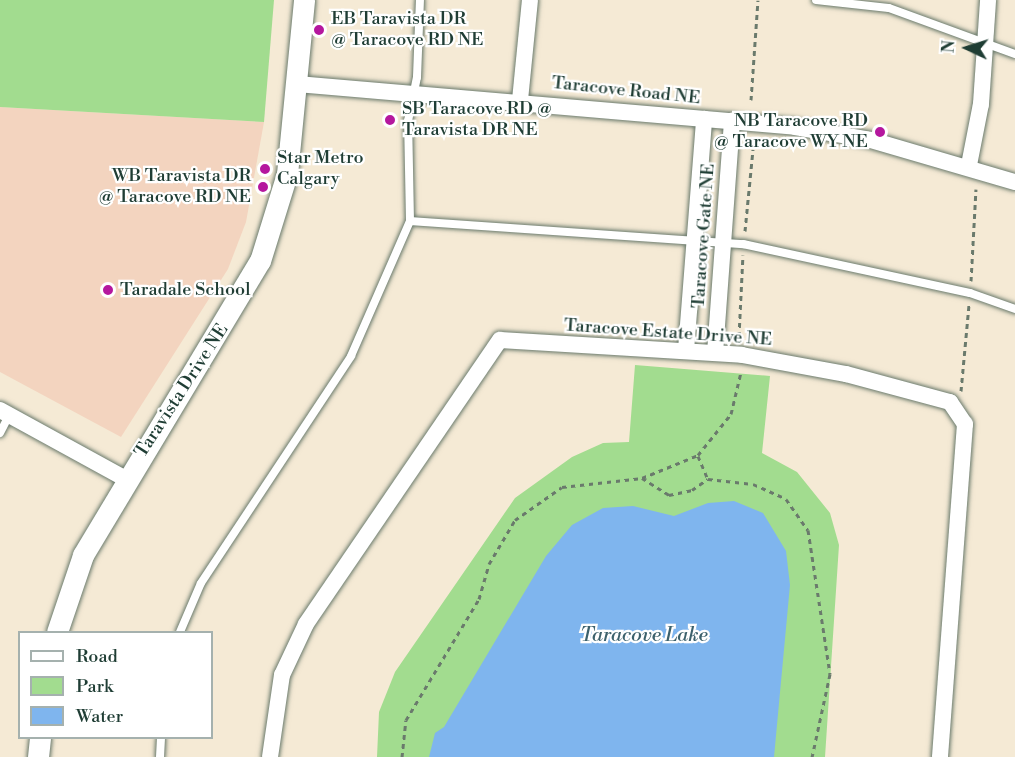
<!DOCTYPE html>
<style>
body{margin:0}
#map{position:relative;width:1015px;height:757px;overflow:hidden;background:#f5ead5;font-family:"Libre Bodoni",serif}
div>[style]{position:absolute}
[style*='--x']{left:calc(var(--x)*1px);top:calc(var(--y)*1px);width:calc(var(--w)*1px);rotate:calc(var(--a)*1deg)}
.built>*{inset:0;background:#f3d4bf}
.green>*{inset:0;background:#a2dc8f}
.water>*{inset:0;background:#7fb5ee}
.path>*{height:3px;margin-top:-1.5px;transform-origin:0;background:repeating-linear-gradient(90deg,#6a7a6c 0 4.5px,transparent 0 9px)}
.roads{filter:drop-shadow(0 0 2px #6a7a6c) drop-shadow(0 0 2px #6a7a6c)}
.service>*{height:8px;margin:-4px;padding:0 4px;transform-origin:4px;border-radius:4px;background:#fff}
.minor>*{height:16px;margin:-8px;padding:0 8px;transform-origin:8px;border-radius:8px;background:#fff}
.tertiary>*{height:21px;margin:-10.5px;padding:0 10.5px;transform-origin:10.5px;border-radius:10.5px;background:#fff}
.dots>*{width:16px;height:16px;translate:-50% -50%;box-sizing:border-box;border:3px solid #fff;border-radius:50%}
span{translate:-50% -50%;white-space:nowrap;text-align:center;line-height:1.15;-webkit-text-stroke:4.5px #fff;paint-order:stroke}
.poi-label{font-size:18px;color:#1f3d34}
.left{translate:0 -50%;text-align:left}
.right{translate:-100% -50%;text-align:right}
.street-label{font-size:18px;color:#1f3d34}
.water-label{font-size:20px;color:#3c616c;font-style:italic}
.legend{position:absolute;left:18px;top:631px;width:195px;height:108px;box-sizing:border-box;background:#fff;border:2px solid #a5b1ae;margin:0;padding:8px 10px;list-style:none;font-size:18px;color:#1f3d34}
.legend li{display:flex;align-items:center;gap:12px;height:30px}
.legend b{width:30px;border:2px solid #a5b1ae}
.north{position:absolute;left:937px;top:18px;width:60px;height:60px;-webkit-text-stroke:4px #fff;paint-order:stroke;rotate:274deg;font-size:16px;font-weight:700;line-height:24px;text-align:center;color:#1f3d34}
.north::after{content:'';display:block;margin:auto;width:21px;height:27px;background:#1f3d34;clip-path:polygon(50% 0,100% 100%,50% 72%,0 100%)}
</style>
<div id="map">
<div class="built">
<i style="clip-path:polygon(0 107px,264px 122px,246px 222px,228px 269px,121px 437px,0 372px)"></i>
</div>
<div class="green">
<i style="clip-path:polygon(0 0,274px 0,264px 122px,0 107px)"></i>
<i style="clip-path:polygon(635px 365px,770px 376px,762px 453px,797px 472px,830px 513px,839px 545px,825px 757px,377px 757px,379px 712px,395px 672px,515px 498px,572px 457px,603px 443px,629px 442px)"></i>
</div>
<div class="water">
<i style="clip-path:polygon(734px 501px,763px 513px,786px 551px,790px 585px,774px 757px,429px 757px,435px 733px,444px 727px,546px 556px,572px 525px,603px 508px,633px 506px,674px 516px,708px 503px)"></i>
</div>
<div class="path">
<i style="--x:751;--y:100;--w:100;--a:-86"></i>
<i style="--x:745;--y:231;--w:82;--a:-84.4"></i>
<i style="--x:971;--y:281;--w:92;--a:-86.9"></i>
<i style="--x:739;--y:336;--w:81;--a:-87.2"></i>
<i style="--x:961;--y:391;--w:86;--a:-84.7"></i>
<i style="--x:698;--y:456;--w:25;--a:67"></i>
<i style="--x:642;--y:478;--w:32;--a:32"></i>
<i style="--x:669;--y:495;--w:24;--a:-12"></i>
<i style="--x:692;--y:490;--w:19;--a:-35"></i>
<i style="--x:708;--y:479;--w:45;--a:6.3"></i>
<i style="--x:753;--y:484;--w:36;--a:24"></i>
<i style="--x:786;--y:499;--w:38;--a:55"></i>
<i style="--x:808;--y:530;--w:146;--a:81.3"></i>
<i style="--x:830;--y:674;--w:85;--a:102.2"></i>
<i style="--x:402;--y:757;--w:37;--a:-84"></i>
<i style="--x:406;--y:720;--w:141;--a:-58.9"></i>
<i style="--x:479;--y:599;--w:36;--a:-74"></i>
<i style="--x:489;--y:564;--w:51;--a:-59.4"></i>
<i style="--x:515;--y:520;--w:57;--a:-35.1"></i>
<i style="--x:562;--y:487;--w:81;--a:-6.4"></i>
<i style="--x:642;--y:478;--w:61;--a:-22.3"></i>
<i style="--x:698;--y:455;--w:53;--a:-51.2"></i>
<i style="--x:731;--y:414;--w:43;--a:-76.6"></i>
</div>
<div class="roads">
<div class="service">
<i style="--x:816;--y:0;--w:73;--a:6.3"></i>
<i style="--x:889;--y:8;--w:134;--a:20.1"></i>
<i style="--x:410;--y:221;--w:334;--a:4"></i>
<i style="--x:743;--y:244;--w:232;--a:12.2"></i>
<i style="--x:970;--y:293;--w:48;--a:19.6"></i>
<i style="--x:0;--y:433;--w:20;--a:-63"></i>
<i style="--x:180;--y:632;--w:53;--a:-66.8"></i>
<i style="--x:201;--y:583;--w:272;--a:-56.5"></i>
<i style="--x:351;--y:356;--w:147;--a:-66.4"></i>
<i style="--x:410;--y:221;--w:100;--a:-91.1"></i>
<i style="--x:408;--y:121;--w:45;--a:-78.4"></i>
<i style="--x:417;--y:77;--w:77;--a:-87.8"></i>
<i style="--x:160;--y:757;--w:19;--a:-87"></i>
</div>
<div class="minor">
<i style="--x:297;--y:84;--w:500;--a:4.9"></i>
<i style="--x:795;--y:127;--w:77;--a:9.7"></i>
<i style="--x:871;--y:140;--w:150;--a:16.3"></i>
<i style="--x:520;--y:100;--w:100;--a:-84.3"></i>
<i style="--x:969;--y:165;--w:62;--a:-78.9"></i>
<i style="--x:981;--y:104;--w:104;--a:-86.1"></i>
<i style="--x:686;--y:350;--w:232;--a:-85.5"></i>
<i style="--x:715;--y:353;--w:233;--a:-85.8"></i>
<i style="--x:0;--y:410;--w:144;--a:28.7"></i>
<i style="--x:270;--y:757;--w:83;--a:-81.7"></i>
<i style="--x:282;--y:675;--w:56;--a:-64.8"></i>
<i style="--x:306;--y:624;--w:344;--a:-55.7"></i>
<i style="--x:500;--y:340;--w:242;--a:3.5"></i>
<i style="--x:742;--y:355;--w:106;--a:10.4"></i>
<i style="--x:846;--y:374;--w:108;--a:15.1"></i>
<i style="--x:950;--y:402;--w:27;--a:56"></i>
<i style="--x:965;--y:424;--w:334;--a:94.3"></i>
</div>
<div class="tertiary">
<i style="--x:57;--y:632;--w:81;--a:-71.3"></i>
<i style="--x:83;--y:555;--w:343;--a:-59"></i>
<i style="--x:260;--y:261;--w:91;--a:-72.8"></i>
<i style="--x:287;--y:174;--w:175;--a:-84.4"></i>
<i style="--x:38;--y:757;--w:19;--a:-84"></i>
</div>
</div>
<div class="dots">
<i style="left:319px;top:30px;background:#b5179e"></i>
<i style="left:390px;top:120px;background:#b5179e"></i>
<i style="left:880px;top:132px;background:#b5179e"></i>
<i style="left:265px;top:169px;background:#b5179e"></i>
<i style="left:263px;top:187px;background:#b5179e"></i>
<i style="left:108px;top:290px;background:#b5179e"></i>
</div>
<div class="poi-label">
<span class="left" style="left:331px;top:30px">EB Taravista DR<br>@ Taracove RD NE</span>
<span class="left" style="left:402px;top:120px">SB Taracove RD @<br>Taravista DR NE</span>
<span class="right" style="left:868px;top:132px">NB Taracove RD<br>@ Taracove WY NE</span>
<span class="left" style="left:277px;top:169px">Star Metro<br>Calgary</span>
<span class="right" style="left:251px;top:187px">WB Taravista DR<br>@ Taracove RD NE</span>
<span class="left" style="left:120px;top:290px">Taradale School</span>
</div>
<div class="street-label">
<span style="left:626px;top:91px;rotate:6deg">Taracove Road NE</span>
<span style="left:704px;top:236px;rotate:-86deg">Taracove Gate NE</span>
<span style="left:668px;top:333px;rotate:4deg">Taracove Estate Drive NE</span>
<span style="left:182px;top:391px;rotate:-57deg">Taravista Drive NE</span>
</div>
<div class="water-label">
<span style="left:644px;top:635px">Taracove Lake</span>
</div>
<ul class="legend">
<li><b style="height:8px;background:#fff"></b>Road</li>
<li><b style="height:16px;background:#a2dc8f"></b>Park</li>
<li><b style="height:16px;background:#7fb5ee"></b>Water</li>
</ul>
<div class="north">N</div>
</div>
